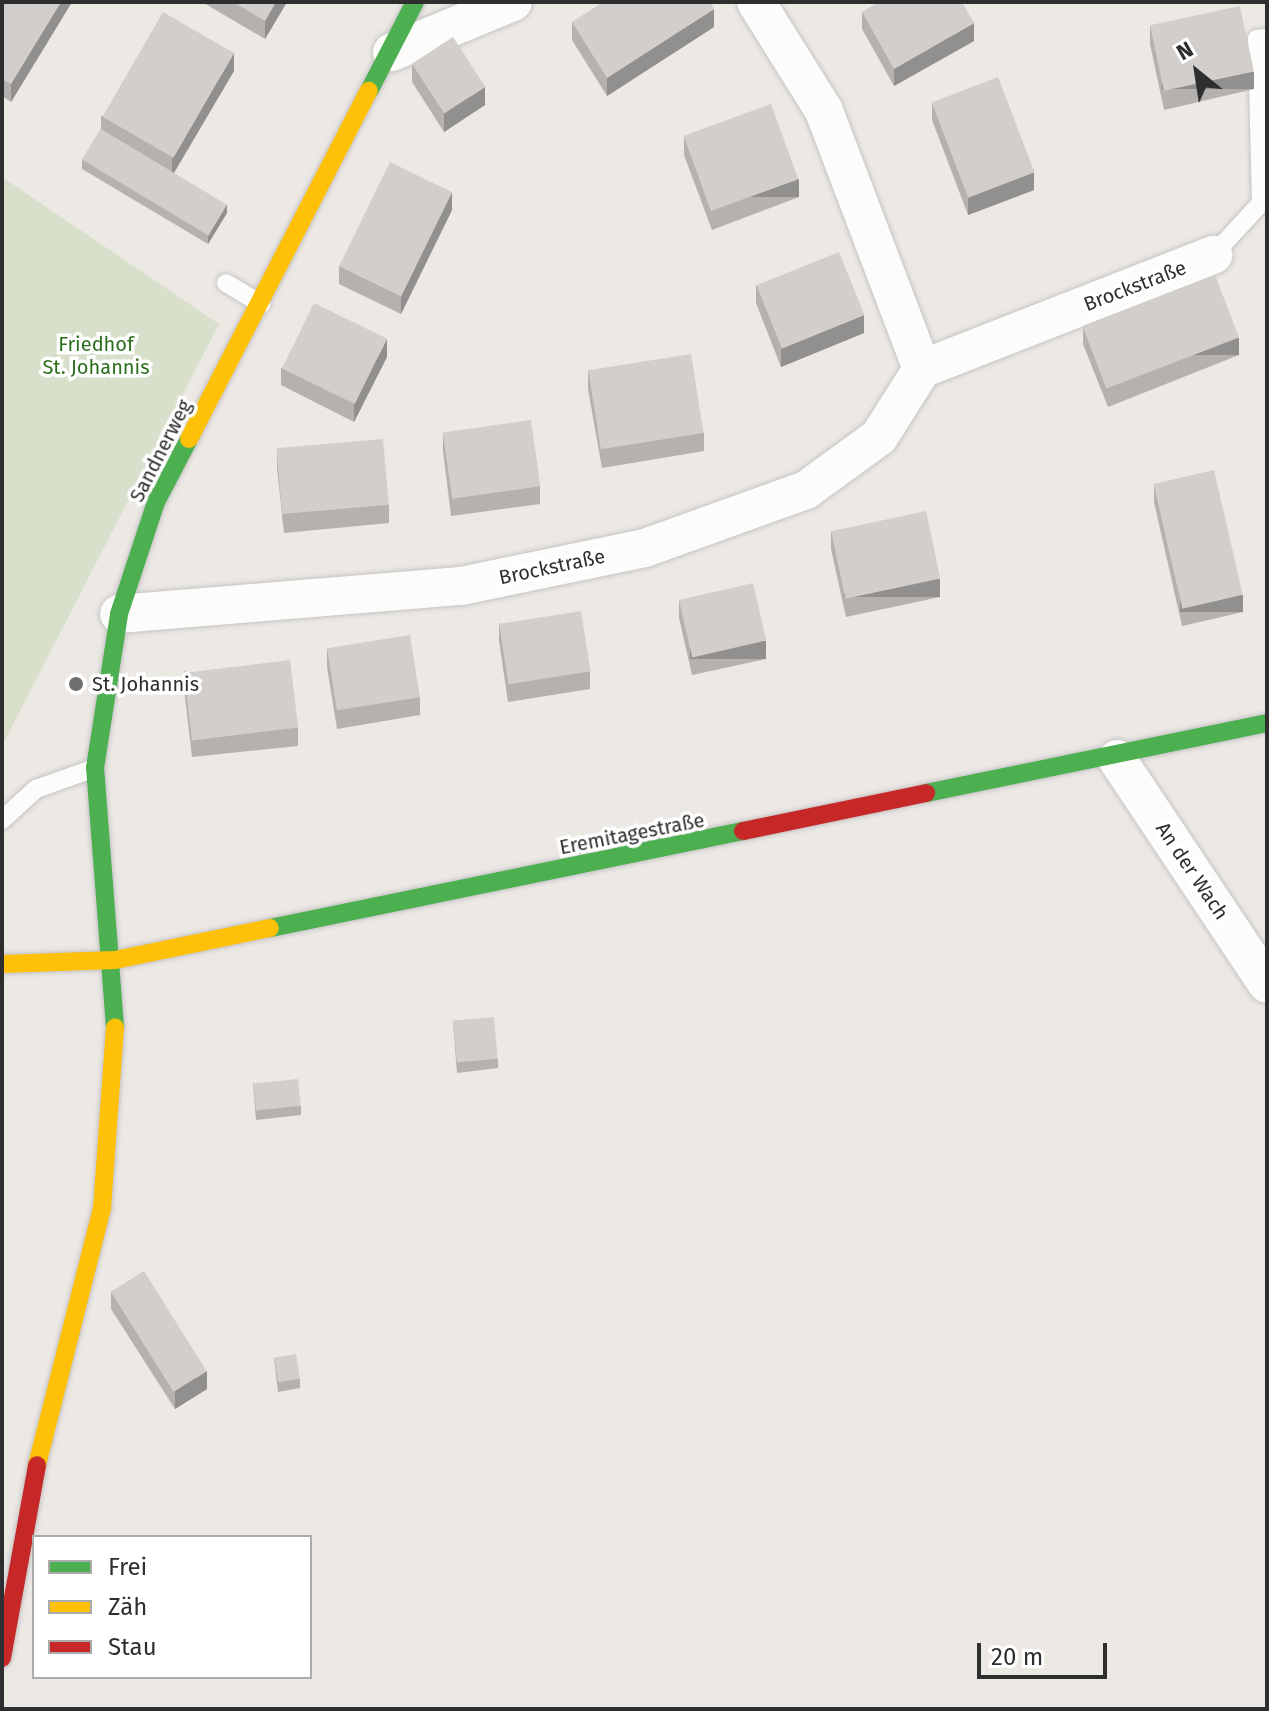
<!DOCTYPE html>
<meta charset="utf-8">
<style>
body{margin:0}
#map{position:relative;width:1269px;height:1711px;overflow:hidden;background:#ece8e4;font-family:"Fira Sans",sans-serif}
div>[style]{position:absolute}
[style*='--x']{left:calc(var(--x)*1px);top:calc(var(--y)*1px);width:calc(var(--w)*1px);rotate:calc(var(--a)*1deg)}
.cemetery>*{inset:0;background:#d8e0cc}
.roads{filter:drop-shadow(0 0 2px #c5c4c5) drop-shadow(0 0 2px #c5c4c5)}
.lane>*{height:18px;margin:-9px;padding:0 9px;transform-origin:9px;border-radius:9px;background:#fcfcfb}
.street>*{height:38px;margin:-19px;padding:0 19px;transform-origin:19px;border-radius:19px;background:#fcfcfb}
.fast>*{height:18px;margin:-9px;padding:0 9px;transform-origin:9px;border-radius:9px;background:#4caf50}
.slow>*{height:18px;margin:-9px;padding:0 9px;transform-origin:9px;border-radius:9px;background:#ffc107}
.jam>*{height:18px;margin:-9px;padding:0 9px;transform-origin:9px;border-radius:9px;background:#c62828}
.wall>*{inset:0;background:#b4b1af}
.shaded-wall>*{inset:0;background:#92908e;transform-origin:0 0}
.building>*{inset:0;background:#d1cecb;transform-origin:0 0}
.dots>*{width:22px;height:22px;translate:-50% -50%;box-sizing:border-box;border:4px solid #fff;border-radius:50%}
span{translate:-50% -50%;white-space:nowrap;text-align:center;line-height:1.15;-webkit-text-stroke:7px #fff;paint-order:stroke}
.street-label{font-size:20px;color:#2e2e2e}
.park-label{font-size:20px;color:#2c6e1b}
.poi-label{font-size:20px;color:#2e2e2e}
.left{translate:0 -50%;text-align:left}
.frame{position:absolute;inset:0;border:4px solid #2e2e2e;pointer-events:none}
.legend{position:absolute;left:32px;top:1535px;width:280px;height:144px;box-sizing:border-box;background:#fff;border:2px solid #ababab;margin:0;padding:10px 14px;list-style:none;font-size:24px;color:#2e2e2e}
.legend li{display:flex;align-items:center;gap:16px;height:40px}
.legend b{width:40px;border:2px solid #ababab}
.north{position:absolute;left:1157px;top:32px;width:80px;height:80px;-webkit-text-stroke:6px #fff;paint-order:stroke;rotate:330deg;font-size:22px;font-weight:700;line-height:32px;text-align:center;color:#2e2e2e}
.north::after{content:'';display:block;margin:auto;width:28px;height:36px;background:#2e2e2e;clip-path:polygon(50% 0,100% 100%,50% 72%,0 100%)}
.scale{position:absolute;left:977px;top:1643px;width:130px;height:36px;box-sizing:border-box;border:4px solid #2e2e2e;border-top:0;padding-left:10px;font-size:24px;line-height:28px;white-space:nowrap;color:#2e2e2e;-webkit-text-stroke:6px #fff;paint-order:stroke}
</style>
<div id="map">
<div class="cemetery">
<i style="clip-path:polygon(2px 177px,219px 324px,2px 746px)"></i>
</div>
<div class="roads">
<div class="lane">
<i style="--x:1213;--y:255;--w:71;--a:-47.3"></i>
<i style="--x:1261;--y:203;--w:164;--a:-91.4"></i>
<i style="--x:1257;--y:39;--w:10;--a:-6"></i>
<i style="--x:226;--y:283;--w:41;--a:31"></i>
<i style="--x:2;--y:820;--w:46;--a:-42.4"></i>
<i style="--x:36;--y:789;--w:63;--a:-19.6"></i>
</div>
<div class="street">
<i style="--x:756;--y:2;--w:128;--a:58"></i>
<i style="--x:824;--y:111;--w:276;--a:69.2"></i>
<i style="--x:392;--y:52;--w:131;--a:-22.5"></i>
<i style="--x:119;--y:614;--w:343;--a:-4.7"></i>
<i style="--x:461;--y:586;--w:188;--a:-11.7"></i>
<i style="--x:645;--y:548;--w:171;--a:-19.8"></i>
<i style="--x:806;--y:490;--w:90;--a:-36"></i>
<i style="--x:879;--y:437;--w:80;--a:-57.7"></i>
<i style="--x:922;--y:369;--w:313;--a:-21.4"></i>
<i style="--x:1117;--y:759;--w:270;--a:56.3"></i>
</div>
<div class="fast">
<i style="--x:369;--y:91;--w:100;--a:-62.7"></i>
<i style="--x:926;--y:793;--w:348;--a:-11.6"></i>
<i style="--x:270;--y:928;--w:483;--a:-11.6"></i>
<i style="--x:115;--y:1027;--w:260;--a:-94.4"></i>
<i style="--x:95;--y:768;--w:156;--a:-81.1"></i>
<i style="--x:119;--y:614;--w:118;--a:-71.7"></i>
<i style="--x:156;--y:502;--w:71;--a:-62.4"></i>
</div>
<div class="slow">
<i style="--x:189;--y:439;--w:392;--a:-62.7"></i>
<i style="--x:2;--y:964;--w:113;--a:-2"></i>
<i style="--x:115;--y:960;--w:158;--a:-11.7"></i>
<i style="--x:37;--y:1465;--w:264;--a:-75.8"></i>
<i style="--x:102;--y:1209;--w:182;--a:-85.9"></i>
</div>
<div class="jam">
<i style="--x:743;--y:831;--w:187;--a:-11.7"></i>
<i style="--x:2;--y:1658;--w:196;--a:-79.7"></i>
</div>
</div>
<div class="wall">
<i style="clip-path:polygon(2px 2px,72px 2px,11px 102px,2px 96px)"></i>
<i style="clip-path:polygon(202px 2px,287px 2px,265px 39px)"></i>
<i style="clip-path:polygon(862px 12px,974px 41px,894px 86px,862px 29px)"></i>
<i style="clip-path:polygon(572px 22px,714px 27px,607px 96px,572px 40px)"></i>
<i style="clip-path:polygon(1150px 26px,1254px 89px,1164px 110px,1150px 44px)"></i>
<i style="clip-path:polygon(412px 64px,485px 105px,444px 132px,412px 82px)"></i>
<i style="clip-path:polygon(234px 71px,174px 173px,227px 213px,208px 244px,82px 169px,82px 160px,101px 129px,101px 116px)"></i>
<i style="clip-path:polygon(932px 102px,1034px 190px,968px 215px,932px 120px)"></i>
<i style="clip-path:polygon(684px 137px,799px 197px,712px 230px,684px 155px)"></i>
<i style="clip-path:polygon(452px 210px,401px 314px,339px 284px,339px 266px)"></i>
<i style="clip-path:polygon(756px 285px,864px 333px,781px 367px,756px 303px)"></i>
<i style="clip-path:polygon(1083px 326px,1239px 355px,1108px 407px,1083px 344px)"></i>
<i style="clip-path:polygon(387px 357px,354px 422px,281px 385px,281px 368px)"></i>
<i style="clip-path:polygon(588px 371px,704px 433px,704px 451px,602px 468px,588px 389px)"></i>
<i style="clip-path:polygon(443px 433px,540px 486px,540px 504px,451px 516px,443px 451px)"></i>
<i style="clip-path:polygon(277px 450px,389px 505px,389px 523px,284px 533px,277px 468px)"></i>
<i style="clip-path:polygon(1154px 484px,1243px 612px,1182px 626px,1154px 502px)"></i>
<i style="clip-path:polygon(831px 531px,940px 597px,846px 617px,831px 549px)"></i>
<i style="clip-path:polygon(679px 600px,766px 659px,692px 675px,679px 618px)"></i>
<i style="clip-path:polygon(499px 623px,590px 671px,590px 689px,508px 702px,499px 641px)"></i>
<i style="clip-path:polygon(327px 649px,420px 697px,420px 715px,337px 729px,327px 667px)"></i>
<i style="clip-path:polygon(184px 671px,298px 728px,298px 746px,192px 757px,184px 689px)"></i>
<i style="clip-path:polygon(453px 1022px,498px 1059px,498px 1068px,457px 1073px)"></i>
<i style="clip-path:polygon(253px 1083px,301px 1106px,301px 1115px,256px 1120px)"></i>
<i style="clip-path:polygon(111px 1291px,207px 1389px,175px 1409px,111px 1309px)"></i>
<i style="clip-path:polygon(274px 1358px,300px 1379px,300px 1388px,278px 1392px)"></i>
</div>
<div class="shaded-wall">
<i style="clip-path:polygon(61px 2px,72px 2px,11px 102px,11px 84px)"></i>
<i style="clip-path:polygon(276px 2px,287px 2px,265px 39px,265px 21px)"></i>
<i style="clip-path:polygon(714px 9px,714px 27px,607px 96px,607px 78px)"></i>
<i style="clip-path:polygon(974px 23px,974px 41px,894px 86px,894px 69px)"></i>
<i style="clip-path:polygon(234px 53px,234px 71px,172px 176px,172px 159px)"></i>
<i style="left:1254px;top:72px;width:17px;height:92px;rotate:90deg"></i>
<i style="clip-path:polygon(485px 87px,485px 105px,444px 132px,444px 114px)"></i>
<i style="clip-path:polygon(1034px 172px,1034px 190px,968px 215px,968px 197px)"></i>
<i style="left:799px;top:179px;width:18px;height:93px;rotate:90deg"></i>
<i style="clip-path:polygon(452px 192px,452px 210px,401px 314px,401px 296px)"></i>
<i style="clip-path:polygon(227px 204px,227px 213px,208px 244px,208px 235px)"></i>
<i style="clip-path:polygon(864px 315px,864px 333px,781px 367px,781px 349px)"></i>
<i style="left:1239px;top:338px;width:17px;height:141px;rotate:90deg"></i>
<i style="clip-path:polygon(387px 339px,387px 357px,354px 422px,354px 404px)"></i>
<i style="left:940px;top:579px;width:18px;height:96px;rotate:90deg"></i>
<i style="left:1243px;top:595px;width:17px;height:63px;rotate:90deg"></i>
<i style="left:766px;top:641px;width:18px;height:76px;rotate:90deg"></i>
<i style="clip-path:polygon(207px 1371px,207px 1389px,175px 1409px,175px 1391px)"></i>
</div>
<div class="building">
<i style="clip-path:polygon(2px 2px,61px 2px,11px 84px,2px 79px)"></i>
<i style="clip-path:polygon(233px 2px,276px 2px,265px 21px)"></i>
<i style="clip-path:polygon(603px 2px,710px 2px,714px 9px,607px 78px,572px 22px)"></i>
<i style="clip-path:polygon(879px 2px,962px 2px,974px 23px,894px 69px,862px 12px)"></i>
<i style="left:1240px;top:6px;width:67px;height:92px;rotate:78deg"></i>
<i style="left:163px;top:12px;width:82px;height:121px;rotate:30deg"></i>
<i style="left:453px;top:37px;width:59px;height:49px;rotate:57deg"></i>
<i style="left:998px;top:77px;width:102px;height:71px;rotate:69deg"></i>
<i style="left:771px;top:104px;width:80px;height:93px;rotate:70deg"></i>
<i style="left:101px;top:129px;width:147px;height:36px;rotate:31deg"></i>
<i style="left:390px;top:162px;width:69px;height:116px;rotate:26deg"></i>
<i style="left:839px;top:252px;width:68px;height:89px;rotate:68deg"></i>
<i style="left:1215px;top:275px;width:67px;height:142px;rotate:69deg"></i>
<i style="left:314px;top:303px;width:81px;height:73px;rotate:26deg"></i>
<i style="left:691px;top:354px;width:80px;height:104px;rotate:81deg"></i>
<i style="left:531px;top:420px;width:67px;height:89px;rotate:82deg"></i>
<i style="left:383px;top:439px;width:66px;height:107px;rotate:85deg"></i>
<i style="left:1214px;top:470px;width:128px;height:62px;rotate:77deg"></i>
<i style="left:926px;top:511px;width:69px;height:97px;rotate:78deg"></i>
<i style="left:753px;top:583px;width:59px;height:76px;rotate:77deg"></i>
<i style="left:581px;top:611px;width:61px;height:83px;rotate:81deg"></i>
<i style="left:410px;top:635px;width:63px;height:84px;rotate:81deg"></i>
<i style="left:290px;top:660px;width:68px;height:107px;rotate:83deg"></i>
<i style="left:494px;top:1017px;width:42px;height:41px;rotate:85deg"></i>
<i style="left:298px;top:1079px;width:27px;height:45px;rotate:84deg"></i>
<i style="left:144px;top:1271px;width:118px;height:39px;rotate:58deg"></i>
<i style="left:296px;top:1354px;width:25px;height:22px;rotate:81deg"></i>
</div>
<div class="dots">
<i style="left:76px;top:684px;background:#706f6e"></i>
</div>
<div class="street-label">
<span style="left:1135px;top:286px;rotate:-21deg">Brockstraße</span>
<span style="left:161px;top:451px;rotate:-63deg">Sandnerweg</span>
<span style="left:552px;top:567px;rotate:-12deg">Brockstraße</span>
<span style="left:632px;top:834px;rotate:-11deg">Eremitagestraße</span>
<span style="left:1192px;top:871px;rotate:56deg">An der Wach</span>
</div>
<div class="park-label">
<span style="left:96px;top:356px">Friedhof<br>St. Johannis</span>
</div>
<div class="poi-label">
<span class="left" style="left:92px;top:684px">St. Johannis</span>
</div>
<div class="frame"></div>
<ul class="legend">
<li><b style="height:10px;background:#4caf50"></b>Frei</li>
<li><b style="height:10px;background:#ffc107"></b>Zäh</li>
<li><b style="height:10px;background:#c62828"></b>Stau</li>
</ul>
<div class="north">N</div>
<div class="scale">20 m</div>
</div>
